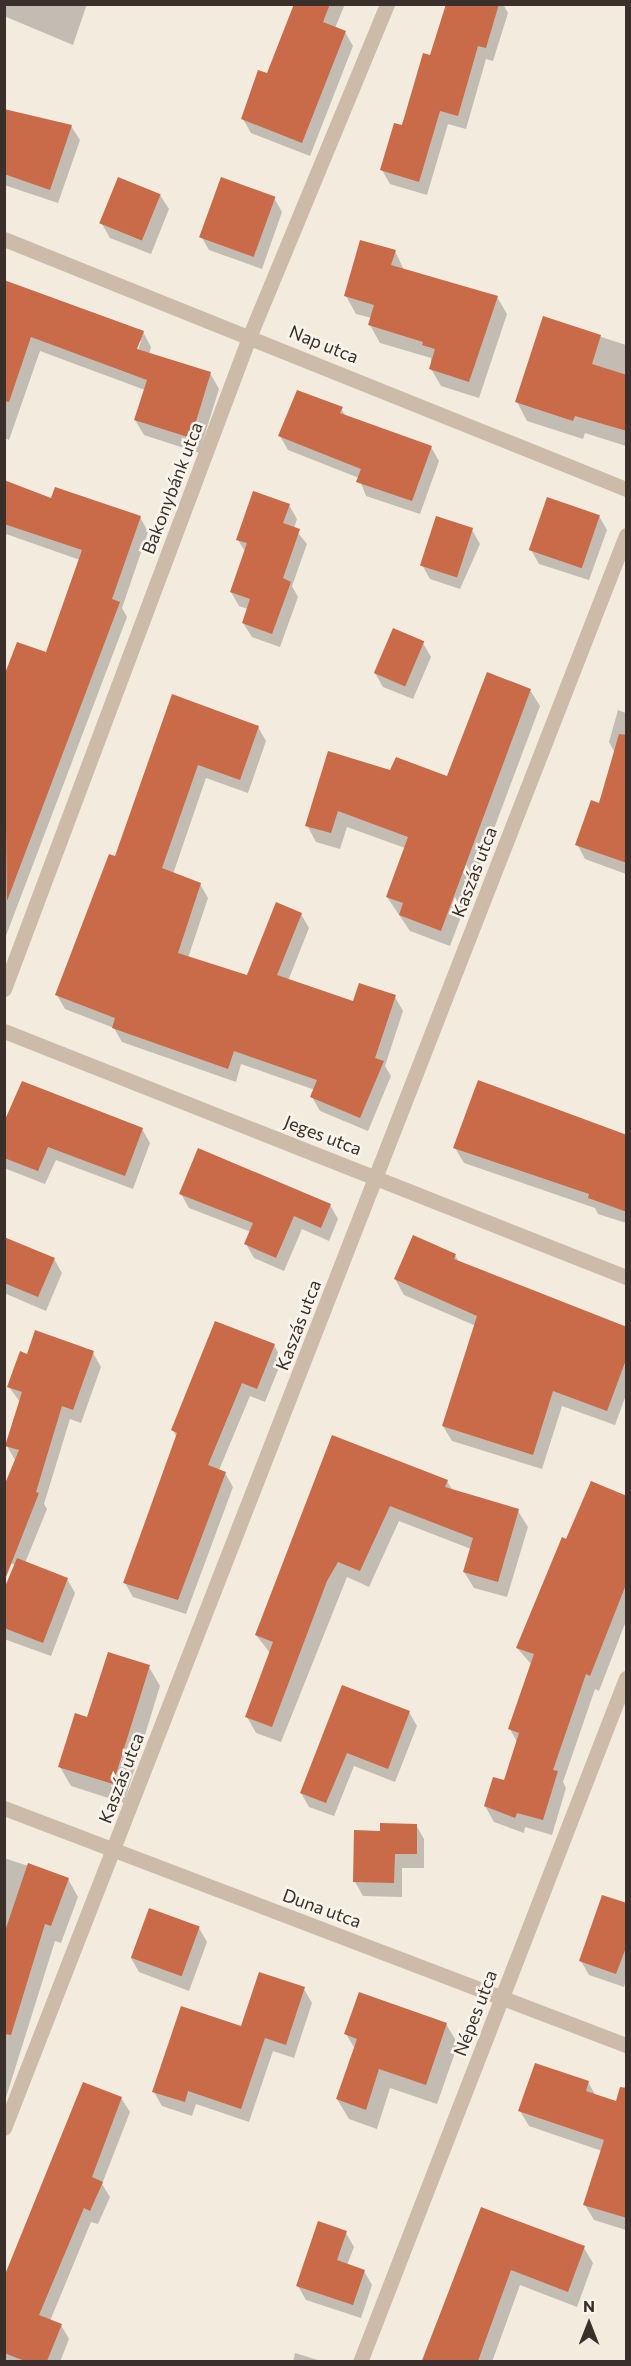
<!DOCTYPE html>
<meta charset="utf-8">
<style>
body{margin:0}
#map{position:relative;width:631px;height:2366px;overflow:hidden;background:#f4ebdf;font-family:Commissioner,sans-serif}
div>[style]{position:absolute}
[style*='--x']{left:calc(var(--x)*1px);top:calc(var(--y)*1px);width:calc(var(--w)*1px);rotate:calc(var(--a)*1deg)}
.shadow>*{inset:0;background:#0003}
.building>*{inset:0;background:#c96b48;transform-origin:0 0}
.minor>*{height:15px;margin:-7.5px;padding:0 7.5px;transform-origin:7.5px;border-radius:7.5px;background:#cdbbaa}
span{translate:-50% -50%;white-space:nowrap;text-align:center;line-height:1.15;-webkit-text-stroke:5px #fbf4ec;paint-order:stroke}
.street-label{font-size:18px;color:#3a2f2a}
.frame{position:absolute;inset:0;border:6px solid #3a2f2a;pointer-events:none}
.north{position:absolute;left:559px;top:2294px;width:60px;height:60px;-webkit-text-stroke:4px #fbf4ec;paint-order:stroke;rotate:0deg;font-size:16px;font-weight:700;line-height:24px;text-align:center;color:#3a2f2a}
.north::after{content:'';display:block;margin:auto;width:21px;height:27px;background:#3a2f2a;clip-path:polygon(50% 0,100% 100%,50% 72%,0 100%)}
</style>
<div id="map">
<div class="shadow">
<i style="clip-path:polygon(4px 4px,87px 4px,73px 45px,4px 16px)"></i>
<i style="clip-path:polygon(296px 4px,345px 4px,335px 28px,345px 32px,353px 46px,310px 156px,251px 133px,243px 119px,268px 75px)"></i>
<i style="clip-path:polygon(447px 4px,503px 4px,508px 13px,493px 61px,486px 59px,466px 129px,448px 124px,427px 195px,390px 184px,382px 170px,431px 57px)"></i>
<i style="clip-path:polygon(4px 110px,71px 126px,80px 140px,58px 203px,4px 185px)"></i>
<i style="clip-path:polygon(160px 195px,169px 209px,151px 254px,110px 238px,102px 224px)"></i>
<i style="clip-path:polygon(274px 198px,282px 212px,262px 269px,209px 250px,201px 236px)"></i>
<i style="clip-path:polygon(395px 251px,404px 270px,497px 297px,507px 314px,479px 398px,441px 386px,431px 369px,431px 358px,380px 343px,370px 325px,372px 318px,356px 314px,346px 296px)"></i>
<i style="clip-path:polygon(evenodd,4px 284px,143px 332px,151px 347px,149px 354px,210px 373px,219px 389px,199px 453px,144px 435px,135px 420px,145px 390px,40px 351px,9px 440px,4px 438px,4px 284px,138px 341px,141px 341px,136px 356px,138px 341px)"></i>
<i style="clip-path:polygon(543px 318px,626px 345px,626px 446px,585px 433px,583px 439px,527px 421px,517px 402px)"></i>
<i style="clip-path:polygon(341px 409px,346px 416px,431px 447px,439px 461px,420px 514px,366px 496px,359px 478px,288px 450px,280px 436px)"></i>
<i style="clip-path:polygon(4px 482px,52px 500px,140px 517px,148px 532px,122px 608px,127px 617px,4px 941px,4px 708px,47px 654px,80px 560px,6px 534px,4px 538px)"></i>
<i style="clip-path:polygon(289px 505px,297px 519px,294px 528px,307px 544px,292px 586px,298px 597px,280px 647px,252px 637px,243px 623px,248px 609px,239px 606px,231px 592px,246px 553px,238px 540px)"></i>
<i style="clip-path:polygon(599px 516px,607px 530px,589px 580px,539px 564px,531px 550px)"></i>
<i style="clip-path:polygon(472px 530px,480px 544px,460px 589px,430px 579px,422px 565px)"></i>
<i style="clip-path:polygon(423px 643px,431px 657px,413px 699px,383px 687px,375px 673px)"></i>
<i style="clip-path:polygon(530px 690px,540px 706px,450px 946px,410px 931px,387px 897px,405px 848px,347px 827px,340px 849px,316px 842px,307px 825px,391px 772px,448px 778px)"></i>
<i style="clip-path:polygon(173px 696px,258px 727px,266px 741px,248px 793px,206px 778px,173px 874px,200px 884px,208px 898px,188px 958px,248px 977px,301px 914px,309px 928px,288px 981px,354px 1003px,395px 997px,403px 1011px,385px 1066px,391px 1076px,368px 1131px,320px 1111px,312px 1097px,315px 1090px,241px 1064px,236px 1082px,122px 1042px,114px 1028px,65px 1009px,57px 995px,115px 858px)"></i>
<i style="clip-path:polygon(618px 710px,626px 713px,626px 874px,585px 859px,577px 844px,600px 805px,615px 753px,609px 742px)"></i>
<i style="clip-path:polygon(4px 1126px,142px 1129px,150px 1143px,133px 1189px,56px 1160px,45px 1184px,4px 1168px)"></i>
<i style="clip-path:polygon(626px 1136px,626px 1223px,598px 1214px,595px 1208px,464px 1163px,455px 1148px)"></i>
<i style="clip-path:polygon(181px 1194px,330px 1205px,338px 1219px,329px 1241px,302px 1229px,284px 1271px,254px 1258px,246px 1244px,251px 1232px,189px 1208px)"></i>
<i style="clip-path:polygon(4px 1238px,54px 1259px,62px 1273px,46px 1311px,4px 1293px)"></i>
<i style="clip-path:polygon(455px 1255px,459px 1262px,626px 1329px,626px 1395px,615px 1425px,562px 1406px,542px 1469px,452px 1441px,443px 1426px,476px 1326px,404px 1295px,395px 1279px)"></i>
<i style="clip-path:polygon(274px 1345px,282px 1360px,265px 1402px,250px 1396px,219px 1470px,225px 1473px,233px 1487px,186px 1614px,133px 1597px,125px 1583px,177px 1438px,173px 1430px)"></i>
<i style="clip-path:polygon(93px 1353px,101px 1367px,81px 1423px,70px 1419px,44px 1504px,47px 1509px,25px 1563px,67px 1579px,75px 1593px,51px 1656px,4px 1639px,4px 1594px,16px 1565px,4px 1561px,4px 1490px,15px 1460px,7px 1446px,20px 1402px,9px 1387px,28px 1356px)"></i>
<i style="clip-path:polygon(333px 1437px,447px 1481px,453px 1491px,518px 1511px,528px 1527px,507px 1597px,474px 1588px,464px 1572px,471px 1549px,399px 1521px,369px 1587px,347px 1577px,281px 1742px,256px 1733px,247px 1717px,270px 1653px,256px 1635px)"></i>
<i style="clip-path:polygon(626px 1498px,626px 1621px,599px 1691px,595px 1689px,563px 1782px,566px 1788px,552px 1835px,525px 1827px,524px 1833px,494px 1822px,485px 1806px,505px 1782px,517px 1742px,510px 1729px,532px 1665px,517px 1648px,567px 1541px)"></i>
<i style="clip-path:polygon(149px 1667px,160px 1686px,124px 1803px,71px 1786px,60px 1767px,88px 1719px)"></i>
<i style="clip-path:polygon(343px 1687px,409px 1712px,417px 1726px,395px 1782px,354px 1766px,334px 1816px,309px 1807px,301px 1793px)"></i>
<i style="clip-path:polygon(416px 1825px,424px 1839px,424px 1868px,402px 1868px,402px 1897px,363px 1896px,355px 1882px,356px 1832px,382px 1832px)"></i>
<i style="clip-path:polygon(4px 1858px,68px 1879px,78px 1897px,61px 1943px,55px 1941px,4px 2104px)"></i>
<i style="clip-path:polygon(626px 1905px,626px 1979px,624px 1987px,589px 1975px,581px 1961px)"></i>
<i style="clip-path:polygon(199px 1928px,207px 1942px,189px 1991px,139px 1972px,131px 1958px)"></i>
<i style="clip-path:polygon(304px 1989px,312px 2003px,294px 2058px,273px 2051px,249px 2122px,196px 2104px,192px 2116px,162px 2106px,154px 2092px)"></i>
<i style="clip-path:polygon(446px 2024px,458px 2044px,437px 2104px,390px 2088px,377px 2129px,349px 2119px,337px 2099px,355px 2049px,346px 2034px)"></i>
<i style="clip-path:polygon(588px 2082px,596px 2096px,626px 2106px,626px 2230px,594px 2220px,585px 2205px,602px 2151px,529px 2126px,520px 2111px)"></i>
<i style="clip-path:polygon(121px 2098px,130px 2112px,102px 2184px,110px 2197px,98px 2224px,91px 2222px,50px 2321px,61px 2325px,69px 2339px,60px 2362px,4px 2362px,4px 2303px)"></i>
<i style="clip-path:polygon(482px 2209px,584px 2248px,593px 2263px,577px 2307px,520px 2285px,492px 2362px,421px 2362px)"></i>
<i style="clip-path:polygon(346px 2233px,354px 2247px,347px 2265px,364px 2271px,372px 2285px,361px 2318px,306px 2300px,298px 2286px)"></i>
<i style="clip-path:polygon(295px 2353px,321px 2361px,322px 2362px,293px 2362px)"></i>
</div>
<div class="building">
<i style="clip-path:polygon(294px 4px,330px 4px,323px 22px,346px 31px,302px 143px,241px 119px,258px 70px,267px 73px)"></i>
<i style="clip-path:polygon(446px 4px,499px 4px,486px 48px,478px 46px,458px 116px,440px 111px,419px 182px,380px 170px,394px 123px,402px 125px,423px 53px,430px 55px)"></i>
<i style="clip-path:polygon(4px 109px,72px 125px,50px 190px,4px 174px)"></i>
<i style="left:118px;top:177px;width:46px;height:50px;rotate:22deg"></i>
<i style="left:221px;top:177px;width:58px;height:64px;rotate:20deg"></i>
<i style="clip-path:polygon(360px 240px,396px 250px,391px 265px,498px 296px,469px 382px,429px 369px,435px 349px,422px 345px,423px 342px,368px 325px,374px 305px,344px 296px)"></i>
<i style="clip-path:polygon(4px 280px,144px 331px,137px 349px,211px 372px,191px 438px,134px 420px,147px 380px,31px 337px,9px 402px,4px 401px)"></i>
<i style="clip-path:polygon(543px 316px,601px 335px,592px 364px,627px 375px,627px 431px,575px 416px,573px 421px,515px 402px)"></i>
<i style="clip-path:polygon(297px 390px,343px 407px,340px 413px,432px 446px,412px 501px,356px 482px,361px 469px,278px 436px)"></i>
<i style="clip-path:polygon(4px 480px,51px 498px,55px 487px,141px 516px,112px 599px,120px 602px,7px 901px,4px 676px,17px 642px,46px 652px,82px 550px,4px 524px)"></i>
<i style="clip-path:polygon(253px 491px,290px 504px,283px 523px,300px 529px,283px 578px,291px 582px,272px 634px,242px 623px,250px 599px,230px 592px,247px 543px,236px 540px)"></i>
<i style="left:547px;top:497px;width:56px;height:56px;rotate:19deg"></i>
<i style="left:436px;top:516px;width:39px;height:52px;rotate:18deg"></i>
<i style="left:393px;top:628px;width:34px;height:49px;rotate:23deg"></i>
<i style="clip-path:polygon(487px 672px,531px 689px,441px 931px,399px 915px,403px 903px,386px 897px,408px 837px,338px 811px,331px 833px,305px 826px,328px 751px,390px 770px,396px 757px,447px 776px)"></i>
<i style="clip-path:polygon(172px 694px,259px 726px,240px 780px,198px 765px,162px 868px,201px 883px,178px 953px,247px 975px,276px 902px,302px 913px,277px 975px,353px 1001px,359px 983px,396px 995px,375px 1058px,384px 1061px,360px 1118px,310px 1097px,317px 1080px,234px 1051px,228px 1069px,112px 1028px,115px 1018px,55px 995px,109px 854px,115px 856px)"></i>
<i style="clip-path:polygon(619px 734px,627px 735px,627px 863px,575px 845px,591px 800px,599px 803px)"></i>
<i style="clip-path:polygon(478px 1080px,627px 1135px,627px 1212px,588px 1198px,589px 1194px,453px 1148px)"></i>
<i style="clip-path:polygon(22px 1081px,143px 1128px,125px 1176px,48px 1147px,38px 1171px,4px 1158px,4px 1122px)"></i>
<i style="clip-path:polygon(198px 1148px,331px 1204px,321px 1228px,294px 1216px,276px 1258px,244px 1244px,253px 1223px,179px 1194px)"></i>
<i style="clip-path:polygon(413px 1235px,456px 1254px,454px 1259px,627px 1327px,627px 1357px,607px 1411px,553px 1391px,533px 1455px,442px 1426px,477px 1316px,394px 1279px)"></i>
<i style="clip-path:polygon(4px 1237px,55px 1258px,38px 1297px,4px 1283px)"></i>
<i style="clip-path:polygon(215px 1321px,275px 1344px,257px 1389px,242px 1383px,208px 1465px,226px 1472px,178px 1600px,123px 1583px,177px 1433px,171px 1430px)"></i>
<i style="clip-path:polygon(35px 1330px,94px 1351px,73px 1410px,62px 1406px,36px 1492px,39px 1493px,6px 1577px,4px 1486px,19px 1450px,5px 1446px,22px 1392px,7px 1387px,20px 1351px,27px 1354px)"></i>
<i style="clip-path:polygon(332px 1435px,448px 1480px,445px 1487px,519px 1509px,498px 1582px,463px 1572px,473px 1538px,390px 1506px,360px 1571px,338px 1562px,327px 1581px,272px 1727px,245px 1717px,273px 1642px,255px 1635px)"></i>
<i style="clip-path:polygon(591px 1481px,627px 1496px,627px 1582px,590px 1676px,586px 1674px,553px 1770px,558px 1771px,543px 1820px,517px 1813px,515px 1818px,484px 1806px,493px 1777px,504px 1780px,519px 1733px,508px 1729px,534px 1654px,516px 1648px,562px 1537px,566px 1539px)"></i>
<i style="clip-path:polygon(17px 1558px,68px 1578px,43px 1643px,4px 1628px,4px 1589px)"></i>
<i style="clip-path:polygon(108px 1652px,150px 1665px,113px 1784px,58px 1767px,75px 1713px,87px 1717px)"></i>
<i style="clip-path:polygon(342px 1685px,410px 1711px,388px 1769px,347px 1753px,326px 1803px,300px 1793px)"></i>
<i style="clip-path:polygon(380px 1823px,417px 1824px,417px 1854px,395px 1854px,394px 1883px,353px 1882px,354px 1830px,380px 1831px)"></i>
<i style="clip-path:polygon(28px 1863px,69px 1878px,51px 1926px,45px 1924px,11px 2035px,4px 2034px,4px 1934px)"></i>
<i style="clip-path:polygon(602px 1895px,627px 1903px,627px 1945px,616px 1974px,579px 1961px)"></i>
<i style="left:149px;top:1908px;width:54px;height:53px;rotate:20deg"></i>
<i style="clip-path:polygon(259px 1972px,305px 1987px,286px 2045px,265px 2038px,241px 2109px,188px 2091px,185px 2102px,152px 2092px,181px 2006px,241px 2026px)"></i>
<i style="clip-path:polygon(359px 1992px,447px 2023px,426px 2085px,379px 2069px,366px 2110px,336px 2099px,357px 2039px,344px 2034px)"></i>
<i style="clip-path:polygon(535px 2063px,589px 2081px,586px 2091px,616px 2101px,620px 2087px,627px 2088px,627px 2218px,583px 2205px,604px 2140px,518px 2111px)"></i>
<i style="clip-path:polygon(83px 2082px,122px 2097px,92px 2177px,103px 2182px,90px 2211px,84px 2208px,39px 2315px,62px 2324px,47px 2361px,25px 2361px,4px 2353px,4px 2277px)"></i>
<i style="clip-path:polygon(481px 2207px,585px 2246px,568px 2292px,511px 2270px,478px 2361px,422px 2361px)"></i>
<i style="clip-path:polygon(318px 2221px,347px 2231px,337px 2260px,365px 2270px,353px 2305px,296px 2286px)"></i>
</div>
<div class="minor">
<i style="--x:4;--y:239;--w:670;--a:21.9"></i>
<i style="--x:4;--y:989;--w:699;--a:-69.39"></i>
<i style="--x:250;--y:335;--w:358;--a:-67.5"></i>
<i style="--x:4;--y:1031;--w:669;--a:21.58"></i>
<i style="--x:4;--y:1808;--w:666;--a:20.86"></i>
<i style="--x:4;--y:2128;--w:1710;--a:-68.67"></i>
<i style="--x:360;--y:2362;--w:734;--a:-68.75"></i>
</div>
<div class="street-label">
<span style="left:324px;top:344px;rotate:22deg">Nap utca</span>
<span style="left:172px;top:488px;rotate:-69deg">Bakonybánk utca</span>
<span style="left:474px;top:872px;rotate:-69deg">Kaszás utca</span>
<span style="left:323px;top:1135px;rotate:21deg">Jeges utca</span>
<span style="left:298px;top:1325px;rotate:-69deg">Kaszás utca</span>
<span style="left:121px;top:1778px;rotate:-69deg">Kaszás utca</span>
<span style="left:322px;top:1908px;rotate:20deg">Duna utca</span>
<span style="left:475px;top:2013px;rotate:-69deg">Népes utca</span>
</div>
<div class="frame"></div>
<div class="north">N</div>
</div>
